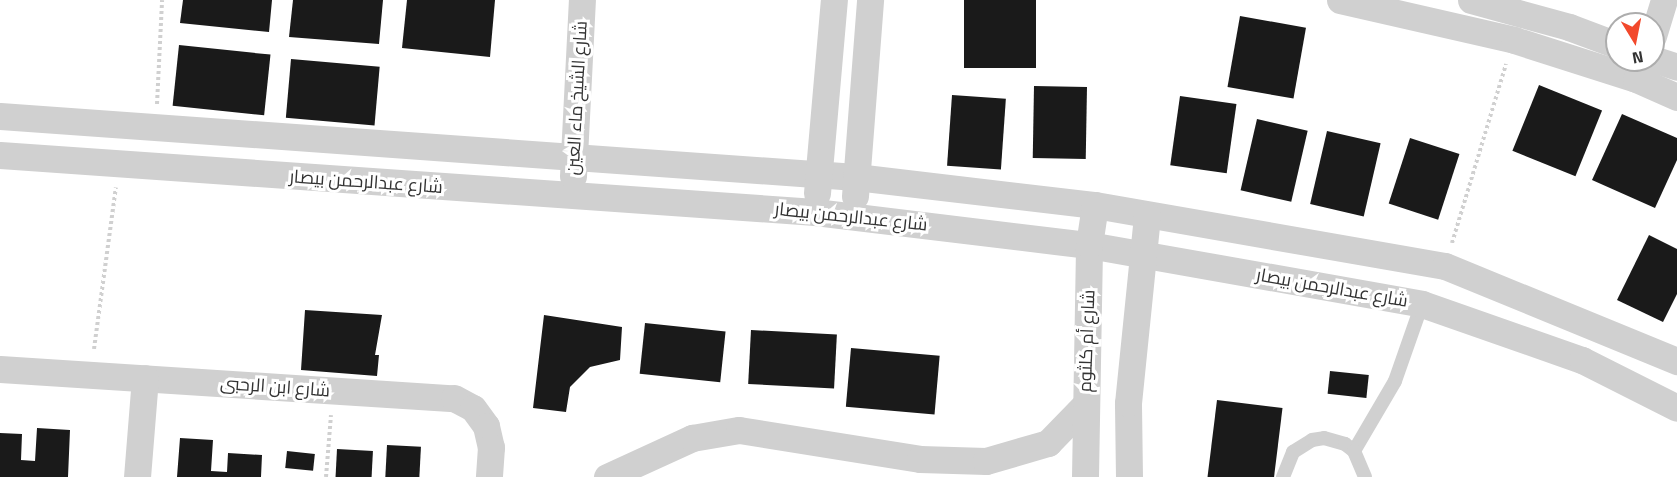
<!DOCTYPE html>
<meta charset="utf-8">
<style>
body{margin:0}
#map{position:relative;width:1677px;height:477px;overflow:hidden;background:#fff;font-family:"Titillium Web",Cairo,sans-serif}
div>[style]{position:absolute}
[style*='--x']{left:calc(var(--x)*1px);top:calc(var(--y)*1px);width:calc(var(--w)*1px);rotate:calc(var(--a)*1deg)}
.building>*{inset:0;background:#1a1a1a;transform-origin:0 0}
.path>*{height:4px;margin-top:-2px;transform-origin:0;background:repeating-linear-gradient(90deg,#d0d0d0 0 3px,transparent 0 6px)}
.service>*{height:14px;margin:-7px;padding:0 7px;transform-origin:7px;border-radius:7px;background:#d0d0d0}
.minor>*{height:27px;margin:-13.5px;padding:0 13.5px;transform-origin:13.5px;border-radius:13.5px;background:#d0d0d0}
span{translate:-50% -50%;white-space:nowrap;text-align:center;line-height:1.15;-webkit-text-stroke:6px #fff;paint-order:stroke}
.street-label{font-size:18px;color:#333}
.north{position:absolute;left:1605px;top:12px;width:60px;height:60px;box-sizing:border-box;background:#fff;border:2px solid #adadad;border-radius:50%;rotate:170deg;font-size:16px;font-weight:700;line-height:24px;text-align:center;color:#333}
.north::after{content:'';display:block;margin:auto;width:21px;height:27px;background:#f2492c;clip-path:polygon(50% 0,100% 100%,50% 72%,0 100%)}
</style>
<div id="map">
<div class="building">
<i style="clip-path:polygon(183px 0,272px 0,269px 32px,180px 23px)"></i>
<i style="clip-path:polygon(293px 0,383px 0,379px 44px,289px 37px)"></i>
<i style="clip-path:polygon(407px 0,495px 0,490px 57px,402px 48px)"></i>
<i style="left:964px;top:0;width:72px;height:68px"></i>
<i style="left:1240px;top:16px;width:67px;height:72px;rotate:10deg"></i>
<i style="left:179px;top:45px;width:92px;height:61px;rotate:6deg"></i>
<i style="left:291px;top:59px;width:89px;height:59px;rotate:5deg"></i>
<i style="left:1539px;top:85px;width:68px;height:71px;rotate:22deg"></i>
<i style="left:1034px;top:86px;width:53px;height:72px;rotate:1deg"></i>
<i style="left:952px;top:95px;width:54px;height:71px;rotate:4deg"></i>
<i style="left:1180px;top:96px;width:57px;height:70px;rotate:8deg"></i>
<i style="clip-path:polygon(1622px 114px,1677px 138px,1677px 160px,1655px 208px,1592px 180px)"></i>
<i style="left:1257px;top:119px;width:52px;height:73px;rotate:13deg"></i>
<i style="left:1327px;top:131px;width:55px;height:75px;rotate:13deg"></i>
<i style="left:1410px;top:138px;width:52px;height:69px;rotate:18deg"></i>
<i style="clip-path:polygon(1649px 235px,1677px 249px,1677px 294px,1663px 322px,1617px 300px)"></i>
<i style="clip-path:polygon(305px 310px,382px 315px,375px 355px,379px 355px,377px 376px,301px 370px)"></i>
<i style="clip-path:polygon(544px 315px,622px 327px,620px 360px,590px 367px,570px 387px,566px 412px,533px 408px)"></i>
<i style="left:645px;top:323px;width:81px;height:51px;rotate:6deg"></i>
<i style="left:751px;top:330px;width:86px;height:54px;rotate:3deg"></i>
<i style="left:851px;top:348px;width:89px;height:59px;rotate:5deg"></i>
<i style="left:1330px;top:371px;width:39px;height:23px;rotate:6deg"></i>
<i style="left:1217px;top:400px;width:66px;height:78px;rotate:7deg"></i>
<i style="clip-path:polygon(37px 428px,70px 430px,68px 477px,0 477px,0 433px,22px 434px,21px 460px,35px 461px)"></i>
<i style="clip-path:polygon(180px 438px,213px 440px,211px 471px,227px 472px,228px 453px,262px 455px,261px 477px,177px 477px)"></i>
<i style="left:387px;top:445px;width:34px;height:32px;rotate:3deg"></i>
<i style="left:337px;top:449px;width:36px;height:28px;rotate:3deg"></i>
<i style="left:287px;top:451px;width:28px;height:17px;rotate:6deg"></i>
</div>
<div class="path">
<i style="--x:157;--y:104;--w:104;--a:-87.2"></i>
<i style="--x:1452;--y:243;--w:187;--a:-73.2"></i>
<i style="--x:94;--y:349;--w:163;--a:-82.3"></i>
<i style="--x:326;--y:477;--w:62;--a:-85.4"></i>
</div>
<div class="service">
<i style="--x:1354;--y:451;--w:81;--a:-59.6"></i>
<i style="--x:1395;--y:381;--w:82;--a:-70.7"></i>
<i style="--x:1283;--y:477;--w:27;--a:-68"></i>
<i style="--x:1293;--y:452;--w:22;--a:-32"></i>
<i style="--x:1312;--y:440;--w:12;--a:-9"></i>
<i style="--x:1324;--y:438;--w:22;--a:16"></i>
<i style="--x:1345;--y:444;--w:11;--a:38"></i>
<i style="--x:1354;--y:451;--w:28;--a:67"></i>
</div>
<div class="minor">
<i style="--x:1340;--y:0;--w:179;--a:12.9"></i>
<i style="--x:1514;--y:40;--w:128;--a:17.7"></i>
<i style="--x:1636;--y:79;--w:45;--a:23.7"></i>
<i style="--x:1471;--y:0;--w:102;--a:15.4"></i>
<i style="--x:1569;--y:27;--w:51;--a:20.6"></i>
<i style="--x:1653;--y:36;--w:38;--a:-73"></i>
<i style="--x:1653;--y:59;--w:25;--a:18"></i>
<i style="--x:0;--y:116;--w:858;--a:4.08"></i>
<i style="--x:856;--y:177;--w:241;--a:6.7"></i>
<i style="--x:1095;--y:205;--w:355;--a:9.9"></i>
<i style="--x:1445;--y:266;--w:251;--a:22.3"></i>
<i style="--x:0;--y:155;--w:817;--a:4"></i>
<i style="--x:815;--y:212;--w:276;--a:6.9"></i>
<i style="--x:1089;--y:245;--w:338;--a:10"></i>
<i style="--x:1422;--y:304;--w:170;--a:19.3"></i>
<i style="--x:1582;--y:360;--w:106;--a:26.8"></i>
<i style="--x:573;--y:176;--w:176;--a:-87.1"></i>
<i style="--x:817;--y:193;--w:194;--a:-85"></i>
<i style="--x:855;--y:196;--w:197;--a:-85.6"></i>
<i style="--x:0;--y:369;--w:455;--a:3.7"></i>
<i style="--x:454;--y:398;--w:21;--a:28"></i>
<i style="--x:473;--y:408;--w:22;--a:54"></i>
<i style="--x:486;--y:426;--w:22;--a:77"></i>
<i style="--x:491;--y:447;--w:30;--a:94"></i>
<i style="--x:137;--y:477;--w:99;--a:-85.4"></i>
<i style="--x:607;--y:477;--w:94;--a:-24.6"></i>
<i style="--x:692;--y:438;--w:48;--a:-9.7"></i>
<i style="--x:739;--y:430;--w:183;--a:9.1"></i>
<i style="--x:920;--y:459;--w:66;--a:1.7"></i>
<i style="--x:986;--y:461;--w:65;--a:-16.2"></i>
<i style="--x:1048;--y:443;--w:53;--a:-45.8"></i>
<i style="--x:1085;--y:477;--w:232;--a:-89"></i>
<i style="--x:1089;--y:245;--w:40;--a:-81.5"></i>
<i style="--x:1129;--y:477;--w:74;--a:-90.8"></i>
<i style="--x:1128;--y:403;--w:188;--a:-84.2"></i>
</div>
<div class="street-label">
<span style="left:577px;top:98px;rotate:-87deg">شارع الشيخ ماء العين</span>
<span style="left:366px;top:182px;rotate:4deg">شارع عبدالرحمن بيصار</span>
<span style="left:851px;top:217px;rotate:6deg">شارع عبدالرحمن بيصار</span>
<span style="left:1332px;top:288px;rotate:10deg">شارع عبدالرحمن بيصار</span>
<span style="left:1087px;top:341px;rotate:-88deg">شارع أم كلثوم</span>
<span style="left:275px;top:387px;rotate:4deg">شارع ابن الرحبى</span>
</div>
<div class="north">N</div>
</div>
